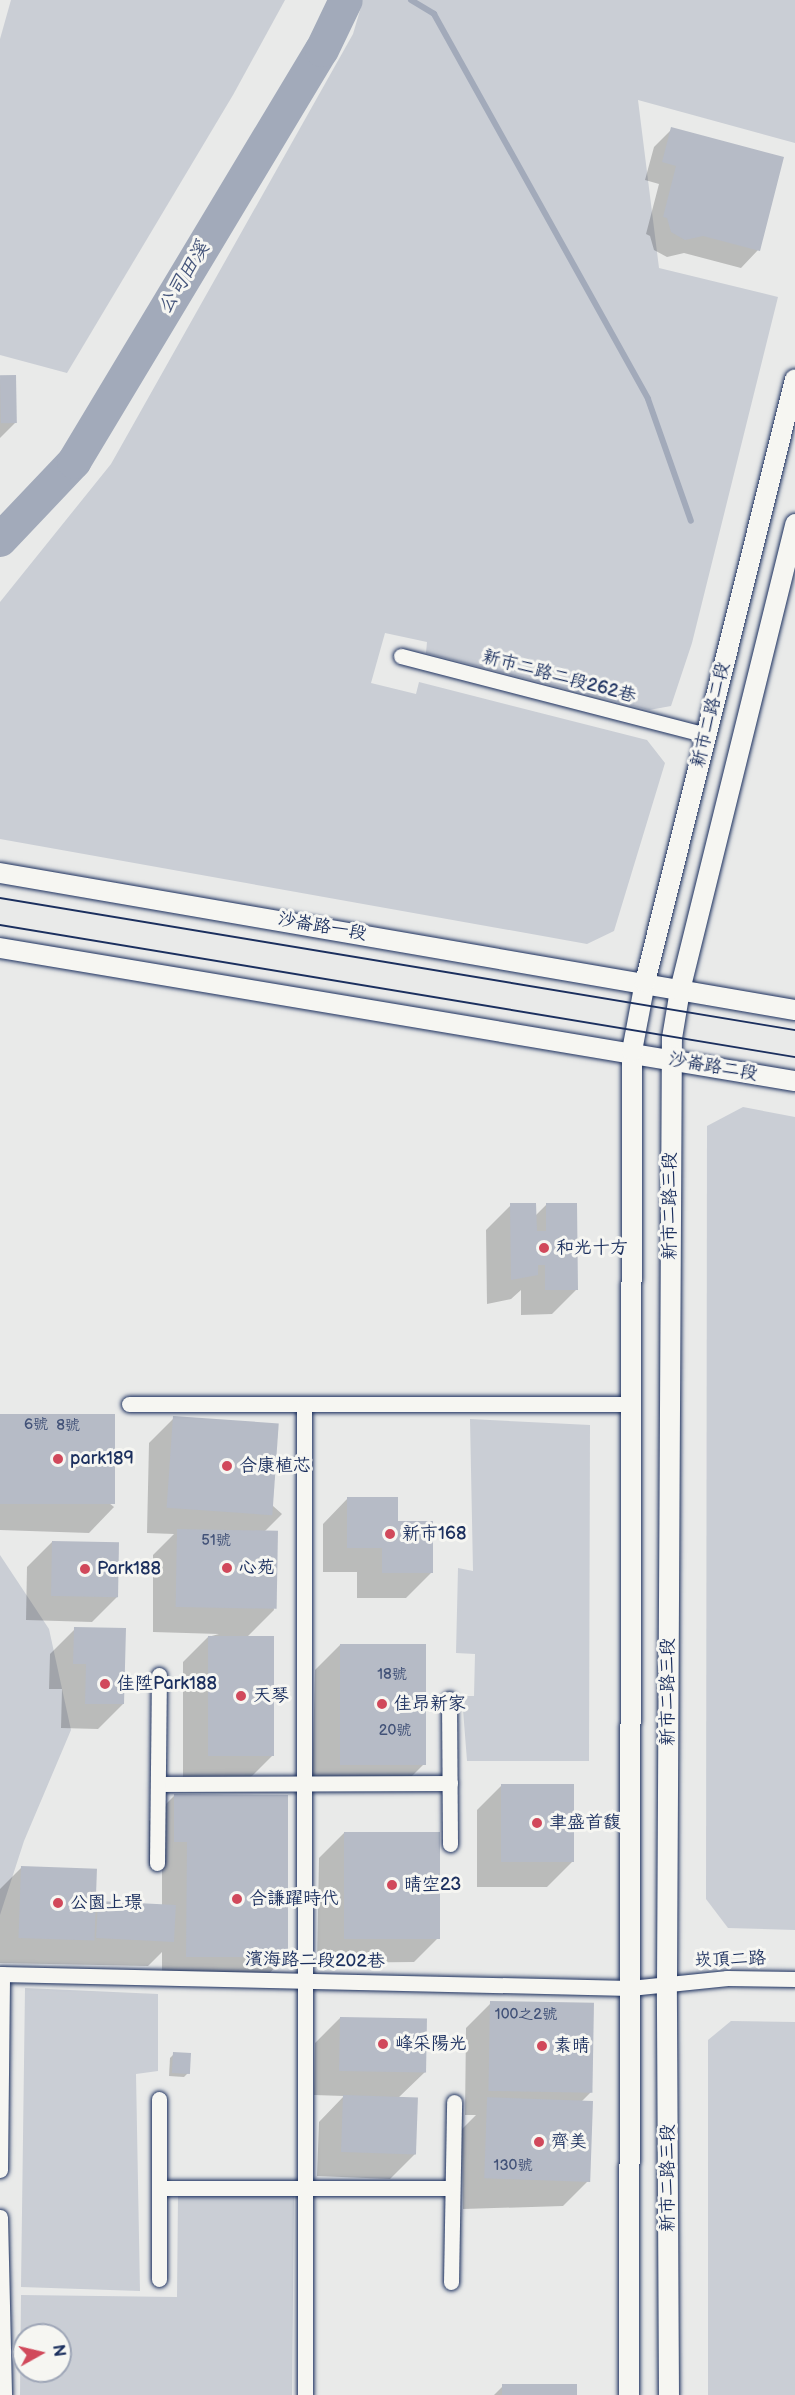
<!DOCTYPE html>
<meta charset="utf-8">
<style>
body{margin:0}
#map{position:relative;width:795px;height:2395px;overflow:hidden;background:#e9eae9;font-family:"Balsamiq Sans","LXGW WenKai TC",sans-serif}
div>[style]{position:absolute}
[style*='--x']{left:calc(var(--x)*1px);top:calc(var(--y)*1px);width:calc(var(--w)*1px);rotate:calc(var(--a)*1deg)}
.green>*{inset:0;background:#caced5}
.shadow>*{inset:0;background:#0003}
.stream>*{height:6px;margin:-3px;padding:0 3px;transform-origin:3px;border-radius:3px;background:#a2aaba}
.river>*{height:34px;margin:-17px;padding:0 17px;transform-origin:17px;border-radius:17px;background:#a2aaba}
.building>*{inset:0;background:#b6bbc6;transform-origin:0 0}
.roads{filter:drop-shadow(0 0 2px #1b2f5e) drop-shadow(0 0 2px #1b2f5e)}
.minor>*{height:15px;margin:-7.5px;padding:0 7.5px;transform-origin:7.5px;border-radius:7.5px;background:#f6f6f2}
.tertiary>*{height:20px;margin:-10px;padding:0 10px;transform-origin:10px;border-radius:10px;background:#f6f6f2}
.tram>*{height:1.5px;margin:-0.75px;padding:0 0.75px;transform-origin:0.75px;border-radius:0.75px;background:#1b2f5e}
.dots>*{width:16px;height:16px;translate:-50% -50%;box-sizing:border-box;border:3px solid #f6f6f2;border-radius:50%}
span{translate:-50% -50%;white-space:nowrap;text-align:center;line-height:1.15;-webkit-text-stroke:6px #f6f6f2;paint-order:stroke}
.number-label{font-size:15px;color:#425278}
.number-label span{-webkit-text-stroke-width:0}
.street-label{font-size:18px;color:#1b2f5e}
.poi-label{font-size:18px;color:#1b2f5e}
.left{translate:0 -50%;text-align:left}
.water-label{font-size:20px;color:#44547a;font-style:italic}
.north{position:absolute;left:12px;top:2323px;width:60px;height:60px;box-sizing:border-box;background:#f6f6f2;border:2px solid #9ea6b7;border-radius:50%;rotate:82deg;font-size:16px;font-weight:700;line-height:24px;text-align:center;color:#1b2f5e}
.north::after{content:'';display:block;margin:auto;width:21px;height:27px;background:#d1495b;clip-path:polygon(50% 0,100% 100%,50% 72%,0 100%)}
</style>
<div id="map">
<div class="green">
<i style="clip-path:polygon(11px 0,285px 0,233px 95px,67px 373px,0 355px,0 39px)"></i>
<i style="clip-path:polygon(363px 0,795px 0,795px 143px,638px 100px,659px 268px,778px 297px,692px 643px,671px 706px,649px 710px,426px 653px,427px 642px,385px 633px,371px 683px,416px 694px,419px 682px,647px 740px,665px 763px,614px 931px,587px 944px,0 839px,0 602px,111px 464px,353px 34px)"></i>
<i style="clip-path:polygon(743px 1107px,795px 1117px,795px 1930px,728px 1928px,706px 1899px,707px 1126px)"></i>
<i style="clip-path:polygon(470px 1419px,590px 1425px,589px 1761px,467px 1761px,462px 1696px,474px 1696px,475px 1654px,456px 1653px,458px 1568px,473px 1571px)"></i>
<i style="clip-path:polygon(0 1555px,49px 1629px,71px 1730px,24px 1841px,0 1915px)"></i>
<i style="clip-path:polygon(25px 1988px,158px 1994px,158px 2071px,136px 2074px,140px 2291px,21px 2287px)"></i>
<i style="clip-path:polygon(731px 2021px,795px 2022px,795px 2395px,708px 2395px,708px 2040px)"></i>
<i style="clip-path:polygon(evenodd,178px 2195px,294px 2196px,292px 2395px,20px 2395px,21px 2295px,177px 2297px,178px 2195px,24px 2335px,60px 2335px,60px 2371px,24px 2371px,24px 2335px)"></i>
</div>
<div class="shadow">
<i style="clip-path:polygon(672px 129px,758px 250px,741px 268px,684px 253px,667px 257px,654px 250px,650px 236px,646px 234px,659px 184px,645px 180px,654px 147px)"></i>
<i style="clip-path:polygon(0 377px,16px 422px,0 438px)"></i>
<i style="clip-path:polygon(511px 1205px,535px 1216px,546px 1205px,577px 1289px,552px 1314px,521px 1315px,521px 1290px,511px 1299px,487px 1304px,486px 1230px)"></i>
<i style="clip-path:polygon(0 1416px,114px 1507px,89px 1533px,0 1530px)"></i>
<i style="clip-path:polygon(174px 1418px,282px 1514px,265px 1531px,274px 1610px,247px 1637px,272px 1756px,247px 1781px,183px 1781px,183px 1662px,208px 1637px,219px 1634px,153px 1632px,153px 1555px,174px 1534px,147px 1533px,149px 1443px)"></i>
<i style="clip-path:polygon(348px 1498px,396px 1522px,431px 1573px,406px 1598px,357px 1598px,357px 1572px,323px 1572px,323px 1524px)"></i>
<i style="clip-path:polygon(52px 1542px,117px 1597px,92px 1622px,26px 1620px,27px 1567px)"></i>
<i style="clip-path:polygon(75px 1629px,123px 1704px,98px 1729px,61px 1728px,62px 1689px,49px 1689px,50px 1654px)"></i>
<i style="clip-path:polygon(340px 1645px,425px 1763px,400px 1788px,312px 1790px,315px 1670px)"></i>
<i style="clip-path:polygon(502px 1785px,572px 1862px,547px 1887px,477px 1887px,477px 1810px)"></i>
<i style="clip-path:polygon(174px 1796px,286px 1956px,261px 1982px,162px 1981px,162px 1952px,148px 1966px,0 1963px,0 1889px,22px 1867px,94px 1907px,98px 1903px,162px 1906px,162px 1866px,149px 1866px,149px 1821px)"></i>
<i style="clip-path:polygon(344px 1833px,439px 1937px,414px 1962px,317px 1963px,319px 1858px)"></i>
<i style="clip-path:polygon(491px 2003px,592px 2091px,581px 2102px,588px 2181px,563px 2206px,463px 2209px,462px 2129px,476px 2115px,465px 2115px,466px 2028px)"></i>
<i style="clip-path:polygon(340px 2018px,425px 2072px,398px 2098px,415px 2154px,390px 2179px,317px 2176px,319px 2122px,344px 2096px,314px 2095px,315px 2043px)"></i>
<i style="clip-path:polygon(174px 2054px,188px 2073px,184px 2077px,169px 2076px,170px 2058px)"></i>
<i style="clip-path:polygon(503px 2386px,575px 2395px,494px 2395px)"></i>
</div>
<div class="stream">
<i style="--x:411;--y:0;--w:27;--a:31"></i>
<i style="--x:434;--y:14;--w:440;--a:60.9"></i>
<i style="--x:648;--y:399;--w:129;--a:70.6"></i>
</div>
<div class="river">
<i style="--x:0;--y:540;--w:108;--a:-46.5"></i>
<i style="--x:74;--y:462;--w:481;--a:-59"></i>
<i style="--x:322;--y:50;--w:55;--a:-64.4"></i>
</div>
<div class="building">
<i style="clip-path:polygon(671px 127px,784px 157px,760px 251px,703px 236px,685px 240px,671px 232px,667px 218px,663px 217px,676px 166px,662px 162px)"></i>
<i style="left:16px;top:375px;width:48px;height:16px;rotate:89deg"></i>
<i style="clip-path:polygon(510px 1203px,536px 1203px,537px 1231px,546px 1231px,546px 1203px,577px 1203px,578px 1290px,545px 1290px,545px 1265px,538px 1265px,538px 1275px,511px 1280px)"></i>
<i style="left:0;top:1414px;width:115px;height:90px"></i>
<i style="left:173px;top:1416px;width:106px;height:92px;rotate:4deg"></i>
<i style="clip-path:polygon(347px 1497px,398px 1497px,398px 1521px,433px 1521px,433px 1573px,382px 1573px,382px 1548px,347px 1548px)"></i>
<i style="left:177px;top:1529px;width:101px;height:78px;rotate:1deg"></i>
<i style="left:52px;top:1541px;width:67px;height:55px;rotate:1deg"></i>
<i style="clip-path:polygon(74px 1627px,126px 1628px,124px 1704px,85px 1704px,86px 1664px,73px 1664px)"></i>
<i style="left:208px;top:1636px;width:66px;height:120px"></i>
<i style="left:340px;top:1644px;width:86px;height:121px"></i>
<i style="left:501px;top:1784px;width:73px;height:78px"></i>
<i style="clip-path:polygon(174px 1794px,288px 1795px,288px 1957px,186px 1957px,187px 1842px,174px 1842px)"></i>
<i style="left:344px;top:1832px;width:96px;height:107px"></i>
<i style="left:21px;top:1866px;width:76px;height:72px;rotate:2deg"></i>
<i style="left:98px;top:1901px;width:78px;height:37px;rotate:3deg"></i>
<i style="left:490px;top:2001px;width:104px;height:90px;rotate:1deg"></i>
<i style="left:340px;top:2017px;width:87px;height:54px;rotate:1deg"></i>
<i style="left:173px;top:2052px;width:18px;height:21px;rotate:3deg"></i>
<i style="left:343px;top:2095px;width:75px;height:57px;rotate:2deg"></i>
<i style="left:593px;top:2101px;width:81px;height:106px;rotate:92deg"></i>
<i style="left:502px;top:2384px;width:75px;height:11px"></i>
</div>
<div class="roads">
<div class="minor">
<i style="--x:401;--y:656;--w:315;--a:14.5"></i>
<i style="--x:129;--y:1404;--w:501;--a:0"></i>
<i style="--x:304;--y:1405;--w:990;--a:89.94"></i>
<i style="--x:449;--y:1699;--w:145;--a:89.6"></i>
<i style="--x:158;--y:1784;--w:292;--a:-0.2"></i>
<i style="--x:157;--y:1863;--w:188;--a:-89.4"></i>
<i style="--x:0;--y:1974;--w:630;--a:1.27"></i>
<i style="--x:630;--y:1988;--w:98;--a:-5.9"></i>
<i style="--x:727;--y:1978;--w:68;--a:0.8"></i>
<i style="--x:0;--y:2170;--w:196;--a:-89.4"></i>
<i style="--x:160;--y:2188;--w:292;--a:0"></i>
<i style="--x:0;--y:2217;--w:178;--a:88.7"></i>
<i style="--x:159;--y:2279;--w:180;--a:-90"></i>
<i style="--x:451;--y:2282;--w:180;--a:-89"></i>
</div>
<div class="tertiary">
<i style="--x:0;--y:873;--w:807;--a:9.78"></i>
<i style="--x:0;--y:948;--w:806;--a:9.5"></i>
<i style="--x:629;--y:2395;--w:1344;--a:-89.87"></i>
<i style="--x:632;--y:1051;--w:70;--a:-79.3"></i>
<i style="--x:645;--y:982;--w:621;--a:-76.03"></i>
<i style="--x:669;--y:2395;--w:413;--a:-90.3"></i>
<i style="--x:667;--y:1982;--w:944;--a:-89.7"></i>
<i style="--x:672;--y:1038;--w:49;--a:-80.5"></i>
<i style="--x:680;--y:990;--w:480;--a:-76.1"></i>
</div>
</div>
<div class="tram">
<i style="--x:0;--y:898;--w:806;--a:9.43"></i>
<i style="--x:0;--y:925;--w:806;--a:9.43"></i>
</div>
<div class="dots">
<i style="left:544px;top:1248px;background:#d1495b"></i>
<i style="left:58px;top:1459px;background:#d1495b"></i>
<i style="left:227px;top:1466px;background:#d1495b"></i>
<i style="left:390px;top:1534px;background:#d1495b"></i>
<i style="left:227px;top:1568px;background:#d1495b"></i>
<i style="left:85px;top:1569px;background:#d1495b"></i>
<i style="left:105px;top:1684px;background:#d1495b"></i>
<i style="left:241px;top:1696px;background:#d1495b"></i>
<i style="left:382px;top:1704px;background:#d1495b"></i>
<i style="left:537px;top:1823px;background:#d1495b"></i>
<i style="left:392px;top:1885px;background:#d1495b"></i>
<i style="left:237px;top:1899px;background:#d1495b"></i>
<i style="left:58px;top:1903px;background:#d1495b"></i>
<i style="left:383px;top:2044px;background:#d1495b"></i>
<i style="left:542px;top:2046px;background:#d1495b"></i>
<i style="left:539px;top:2142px;background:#d1495b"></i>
</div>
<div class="number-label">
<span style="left:36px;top:1425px">6號</span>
<span style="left:68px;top:1426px">8號</span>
<span style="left:216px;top:1541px">51號</span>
<span style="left:392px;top:1675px">18號</span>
<span style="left:395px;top:1731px">20號</span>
<span style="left:526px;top:2015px">100之2號</span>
<span style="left:513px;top:2166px">130號</span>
</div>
<div class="street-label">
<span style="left:559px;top:677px;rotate:15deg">新市二路二段262巷</span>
<span style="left:711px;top:715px;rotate:-76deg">新市二路二段</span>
<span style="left:322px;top:927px;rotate:10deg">沙崙路一段</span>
<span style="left:713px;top:1067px;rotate:10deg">沙崙路二段</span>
<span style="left:670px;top:1206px;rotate:-90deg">新市二路三段</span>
<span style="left:668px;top:1692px;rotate:-90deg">新市二路三段</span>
<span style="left:730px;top:1960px;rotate:-2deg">崁頂二路</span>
<span style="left:315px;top:1961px;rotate:1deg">濱海路二段202巷</span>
<span style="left:668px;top:2178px;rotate:-90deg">新市二路三段</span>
</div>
<div class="poi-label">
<span class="left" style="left:556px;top:1248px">和光十方</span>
<span class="left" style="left:70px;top:1459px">park189</span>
<span class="left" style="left:239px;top:1466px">合康植芯</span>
<span class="left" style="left:402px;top:1534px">新市168</span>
<span class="left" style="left:239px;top:1568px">心苑</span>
<span class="left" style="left:97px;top:1569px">Park188</span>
<span class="left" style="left:117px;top:1684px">佳陞Park188</span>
<span class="left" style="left:253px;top:1696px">天琴</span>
<span class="left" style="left:394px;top:1704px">佳昂新家</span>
<span class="left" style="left:549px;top:1823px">聿盛首馥</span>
<span class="left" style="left:404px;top:1885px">晴空23</span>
<span class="left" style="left:249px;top:1899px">合謙躍時代</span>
<span class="left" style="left:70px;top:1903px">公園上璟</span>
<span class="left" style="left:395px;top:2044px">峰采陽光</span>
<span class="left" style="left:554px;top:2046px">素晴</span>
<span class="left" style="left:551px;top:2142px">齊美</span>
</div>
<div class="water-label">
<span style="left:184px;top:278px;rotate:-59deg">公司田溪</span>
</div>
<div class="north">N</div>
</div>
